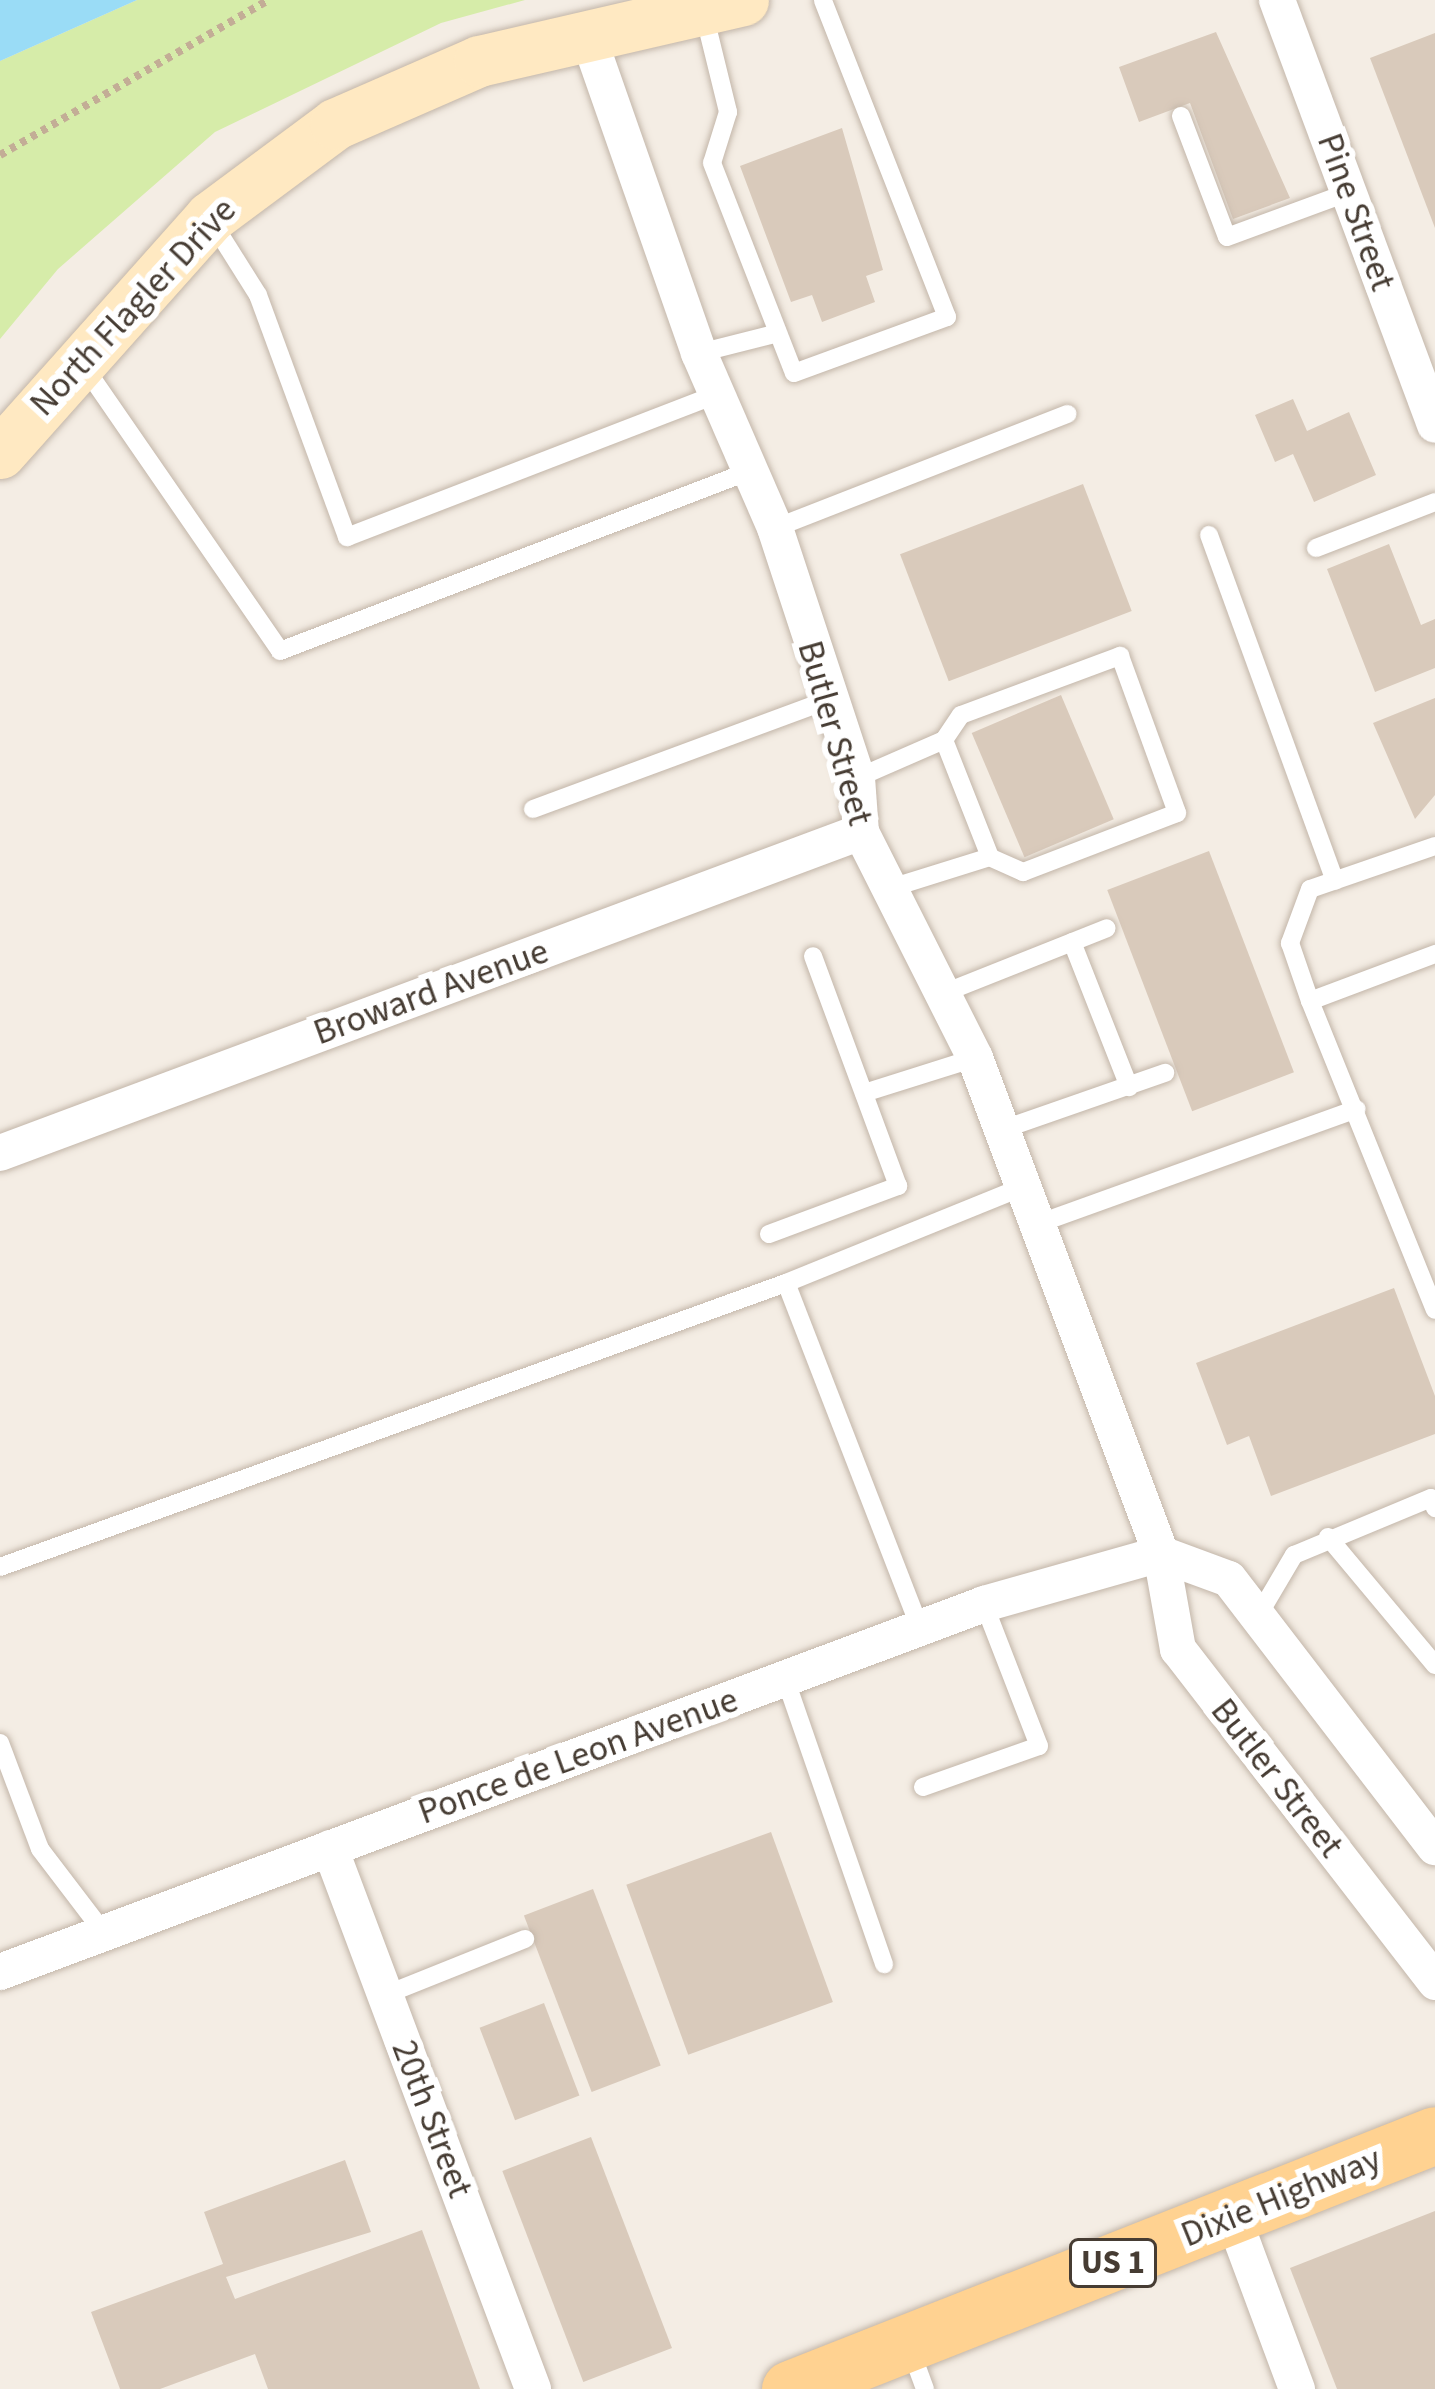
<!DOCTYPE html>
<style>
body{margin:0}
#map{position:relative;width:1435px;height:2389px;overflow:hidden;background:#f4ede4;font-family:"Source Sans 3",sans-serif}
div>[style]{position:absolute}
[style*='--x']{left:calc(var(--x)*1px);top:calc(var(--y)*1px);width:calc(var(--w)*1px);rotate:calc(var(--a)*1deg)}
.green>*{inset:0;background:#d6eca9}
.water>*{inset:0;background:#9adcf6}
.building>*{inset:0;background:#d9cabb;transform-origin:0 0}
.path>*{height:8px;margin-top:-4px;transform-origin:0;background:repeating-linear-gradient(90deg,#c3ad96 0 6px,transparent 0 12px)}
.roads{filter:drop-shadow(0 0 3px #c3b6a9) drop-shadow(0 0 3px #c3b6a9)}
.lane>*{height:18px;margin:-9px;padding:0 9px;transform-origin:9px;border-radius:9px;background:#fff}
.street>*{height:36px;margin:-18px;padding:0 18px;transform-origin:18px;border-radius:18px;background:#fff}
.secondary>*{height:51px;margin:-25.5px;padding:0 25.5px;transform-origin:25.5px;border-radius:25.5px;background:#ffe9c2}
.primary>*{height:57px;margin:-28.5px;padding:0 28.5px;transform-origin:28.5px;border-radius:28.5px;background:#ffd291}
span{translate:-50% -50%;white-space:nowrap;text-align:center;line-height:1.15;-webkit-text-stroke:12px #fff;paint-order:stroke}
.shield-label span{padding:3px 9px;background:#fff;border:3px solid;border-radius:9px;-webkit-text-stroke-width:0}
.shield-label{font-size:33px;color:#463c33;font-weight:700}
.street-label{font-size:36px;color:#463c33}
</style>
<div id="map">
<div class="green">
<i style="clip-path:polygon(137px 0,525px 0,441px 23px,215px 132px,58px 269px,0 339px,0 61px)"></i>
</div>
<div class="water">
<i style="clip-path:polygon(0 0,137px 0,0 61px)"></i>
</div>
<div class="building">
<i style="clip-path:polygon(1216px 32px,1290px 198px,1233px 219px,1190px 103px,1139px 122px,1119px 67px)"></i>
<i style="clip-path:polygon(1435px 33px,1435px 228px,1370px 58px)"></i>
<i style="clip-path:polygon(842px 128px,883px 270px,866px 276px,875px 302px,822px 322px,812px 295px,791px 302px,740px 166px)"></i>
<i style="clip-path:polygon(1293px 399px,1307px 431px,1349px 412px,1376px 475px,1314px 502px,1293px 454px,1275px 462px,1255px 415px)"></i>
<i style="left:1083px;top:484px;width:136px;height:196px;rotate:69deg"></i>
<i style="clip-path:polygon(1389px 544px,1421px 625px,1435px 619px,1435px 668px,1375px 692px,1327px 569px)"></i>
<i style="left:1061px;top:695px;width:135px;height:97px;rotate:67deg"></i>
<i style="clip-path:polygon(1435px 698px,1435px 795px,1415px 819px,1373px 723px)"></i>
<i style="left:1209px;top:851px;width:237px;height:109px;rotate:69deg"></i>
<i style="clip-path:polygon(1394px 1288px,1435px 1396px,1435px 1434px,1271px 1496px,1249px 1436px,1227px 1445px,1196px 1363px)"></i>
<i style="left:771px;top:1832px;width:181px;height:154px;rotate:70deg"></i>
<i style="left:593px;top:1889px;width:189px;height:74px;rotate:69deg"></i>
<i style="left:544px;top:2003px;width:99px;height:69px;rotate:69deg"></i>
<i style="left:591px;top:2137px;width:226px;height:95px;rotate:69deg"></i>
<i style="clip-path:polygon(345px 2160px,371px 2232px,226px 2277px,235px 2299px,422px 2230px,480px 2389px,268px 2389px,255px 2354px,160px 2389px,120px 2389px,91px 2312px,223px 2264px,204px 2212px)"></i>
<i style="clip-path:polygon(1435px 2211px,1435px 2389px,1337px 2389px,1290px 2268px)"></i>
</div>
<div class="path">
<i style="--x:0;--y:155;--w:310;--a:-30"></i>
</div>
<div class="roads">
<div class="lane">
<i style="--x:704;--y:14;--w:101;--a:76.2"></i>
<i style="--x:728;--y:112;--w:53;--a:107.4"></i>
<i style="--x:712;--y:163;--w:225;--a:68.7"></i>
<i style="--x:794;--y:373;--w:163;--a:-20.1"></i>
<i style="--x:947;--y:317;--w:340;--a:-111.4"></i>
<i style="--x:1181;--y:116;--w:129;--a:69.2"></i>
<i style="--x:1227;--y:237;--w:130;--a:-20.2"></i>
<i style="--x:212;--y:222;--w:86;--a:57.8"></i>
<i style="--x:258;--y:295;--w:258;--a:69.8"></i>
<i style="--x:347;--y:537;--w:400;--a:-21.1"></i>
<i style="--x:699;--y:353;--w:81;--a:-14.2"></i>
<i style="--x:83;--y:365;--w:347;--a:55.4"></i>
<i style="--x:280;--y:651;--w:500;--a:-20.97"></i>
<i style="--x:775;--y:528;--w:314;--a:-21.3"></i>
<i style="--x:1209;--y:535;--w:368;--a:70"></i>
<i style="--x:1316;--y:548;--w:128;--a:-21.1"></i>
<i style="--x:944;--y:740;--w:126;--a:68.5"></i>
<i style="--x:857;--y:778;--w:95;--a:-23.6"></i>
<i style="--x:944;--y:740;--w:30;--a:-56"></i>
<i style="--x:961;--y:715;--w:170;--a:-20.4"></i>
<i style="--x:1120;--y:656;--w:167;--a:70"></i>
<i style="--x:1177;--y:813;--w:165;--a:159"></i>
<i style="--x:1023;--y:872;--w:36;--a:-156"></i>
<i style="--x:990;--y:857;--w:101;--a:162.6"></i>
<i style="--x:533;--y:809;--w:314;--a:-20.3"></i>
<i style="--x:1435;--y:846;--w:132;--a:161"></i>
<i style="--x:1310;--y:889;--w:58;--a:110.3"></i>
<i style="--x:1290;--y:943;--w:61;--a:71"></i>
<i style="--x:1310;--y:1001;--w:134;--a:-20.6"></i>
<i style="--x:1072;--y:942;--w:156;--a:68.5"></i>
<i style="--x:944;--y:993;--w:175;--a:-21.7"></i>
<i style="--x:1310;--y:1001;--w:333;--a:68"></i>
<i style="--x:864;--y:1093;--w:116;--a:-17.5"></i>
<i style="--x:1001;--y:1130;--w:174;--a:-19.2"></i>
<i style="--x:1032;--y:1226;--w:345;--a:-19.8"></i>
<i style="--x:769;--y:1234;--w:138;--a:-20.4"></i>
<i style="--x:898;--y:1186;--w:245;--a:-110.3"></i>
<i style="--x:1328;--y:1537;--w:167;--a:50.1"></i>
<i style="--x:0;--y:1567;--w:836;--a:-19.87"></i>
<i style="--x:1258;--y:1616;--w:71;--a:-59.5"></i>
<i style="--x:1294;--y:1555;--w:148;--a:-22.6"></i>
<i style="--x:1431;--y:1498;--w:11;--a:68"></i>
<i style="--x:920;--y:1628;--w:370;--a:-111.2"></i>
<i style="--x:786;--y:1283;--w:250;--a:-22.1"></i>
<i style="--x:785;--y:1678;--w:303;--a:70.9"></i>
<i style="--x:0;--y:1743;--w:113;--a:69.3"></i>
<i style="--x:40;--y:1849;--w:106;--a:52.7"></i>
<i style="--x:923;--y:1787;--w:123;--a:-19.5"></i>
<i style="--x:1039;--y:1746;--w:152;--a:-111.2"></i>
<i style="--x:385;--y:1995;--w:151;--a:-21.8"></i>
<i style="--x:910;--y:2348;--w:44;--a:69.9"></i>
</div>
<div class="street">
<i style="--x:1277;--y:0;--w:453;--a:69.6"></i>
<i style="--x:588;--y:36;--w:336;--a:70.7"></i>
<i style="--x:699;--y:353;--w:191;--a:66.5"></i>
<i style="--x:775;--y:528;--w:263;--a:71.8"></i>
<i style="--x:857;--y:778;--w:54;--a:85.8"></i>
<i style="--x:861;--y:832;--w:253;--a:63.2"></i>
<i style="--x:975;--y:1058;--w:530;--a:69.44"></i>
<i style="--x:1161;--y:1554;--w:97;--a:79.9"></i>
<i style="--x:1178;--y:1649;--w:421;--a:52.3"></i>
<i style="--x:0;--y:1153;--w:919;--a:-20.45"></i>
<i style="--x:1161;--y:1554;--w:72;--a:20.2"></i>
<i style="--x:1229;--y:1579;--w:338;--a:52.5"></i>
<i style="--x:330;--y:1848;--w:578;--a:69.43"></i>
<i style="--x:0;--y:1972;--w:1051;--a:-20.5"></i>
<i style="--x:984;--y:1604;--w:184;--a:-15.8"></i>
<i style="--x:1233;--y:2217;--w:184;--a:69.6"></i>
</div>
<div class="secondary">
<i style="--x:0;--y:453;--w:316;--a:-48.3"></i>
<i style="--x:210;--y:217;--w:156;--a:-36.6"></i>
<i style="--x:335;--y:124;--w:157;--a:-23.6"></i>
<i style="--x:479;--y:61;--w:271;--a:-13"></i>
</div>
<div class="primary">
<i style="--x:790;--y:2389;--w:693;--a:-21.49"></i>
</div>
</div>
<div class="shield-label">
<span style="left:1113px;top:2263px">US 1</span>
</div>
<div class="street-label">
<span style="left:1356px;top:212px;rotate:70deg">Pine Street</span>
<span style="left:133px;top:307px;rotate:-47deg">North Flagler Drive</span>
<span style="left:835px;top:733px;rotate:74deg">Butler Street</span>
<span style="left:431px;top:992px;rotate:-20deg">Broward Avenue</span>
<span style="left:578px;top:1756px;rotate:-20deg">Ponce de Leon Avenue</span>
<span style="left:1277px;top:1778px;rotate:52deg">Butler Street</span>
<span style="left:432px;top:2119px;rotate:69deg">20th Street</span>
<span style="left:1281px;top:2197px;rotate:-22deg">Dixie Highway</span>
</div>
</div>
